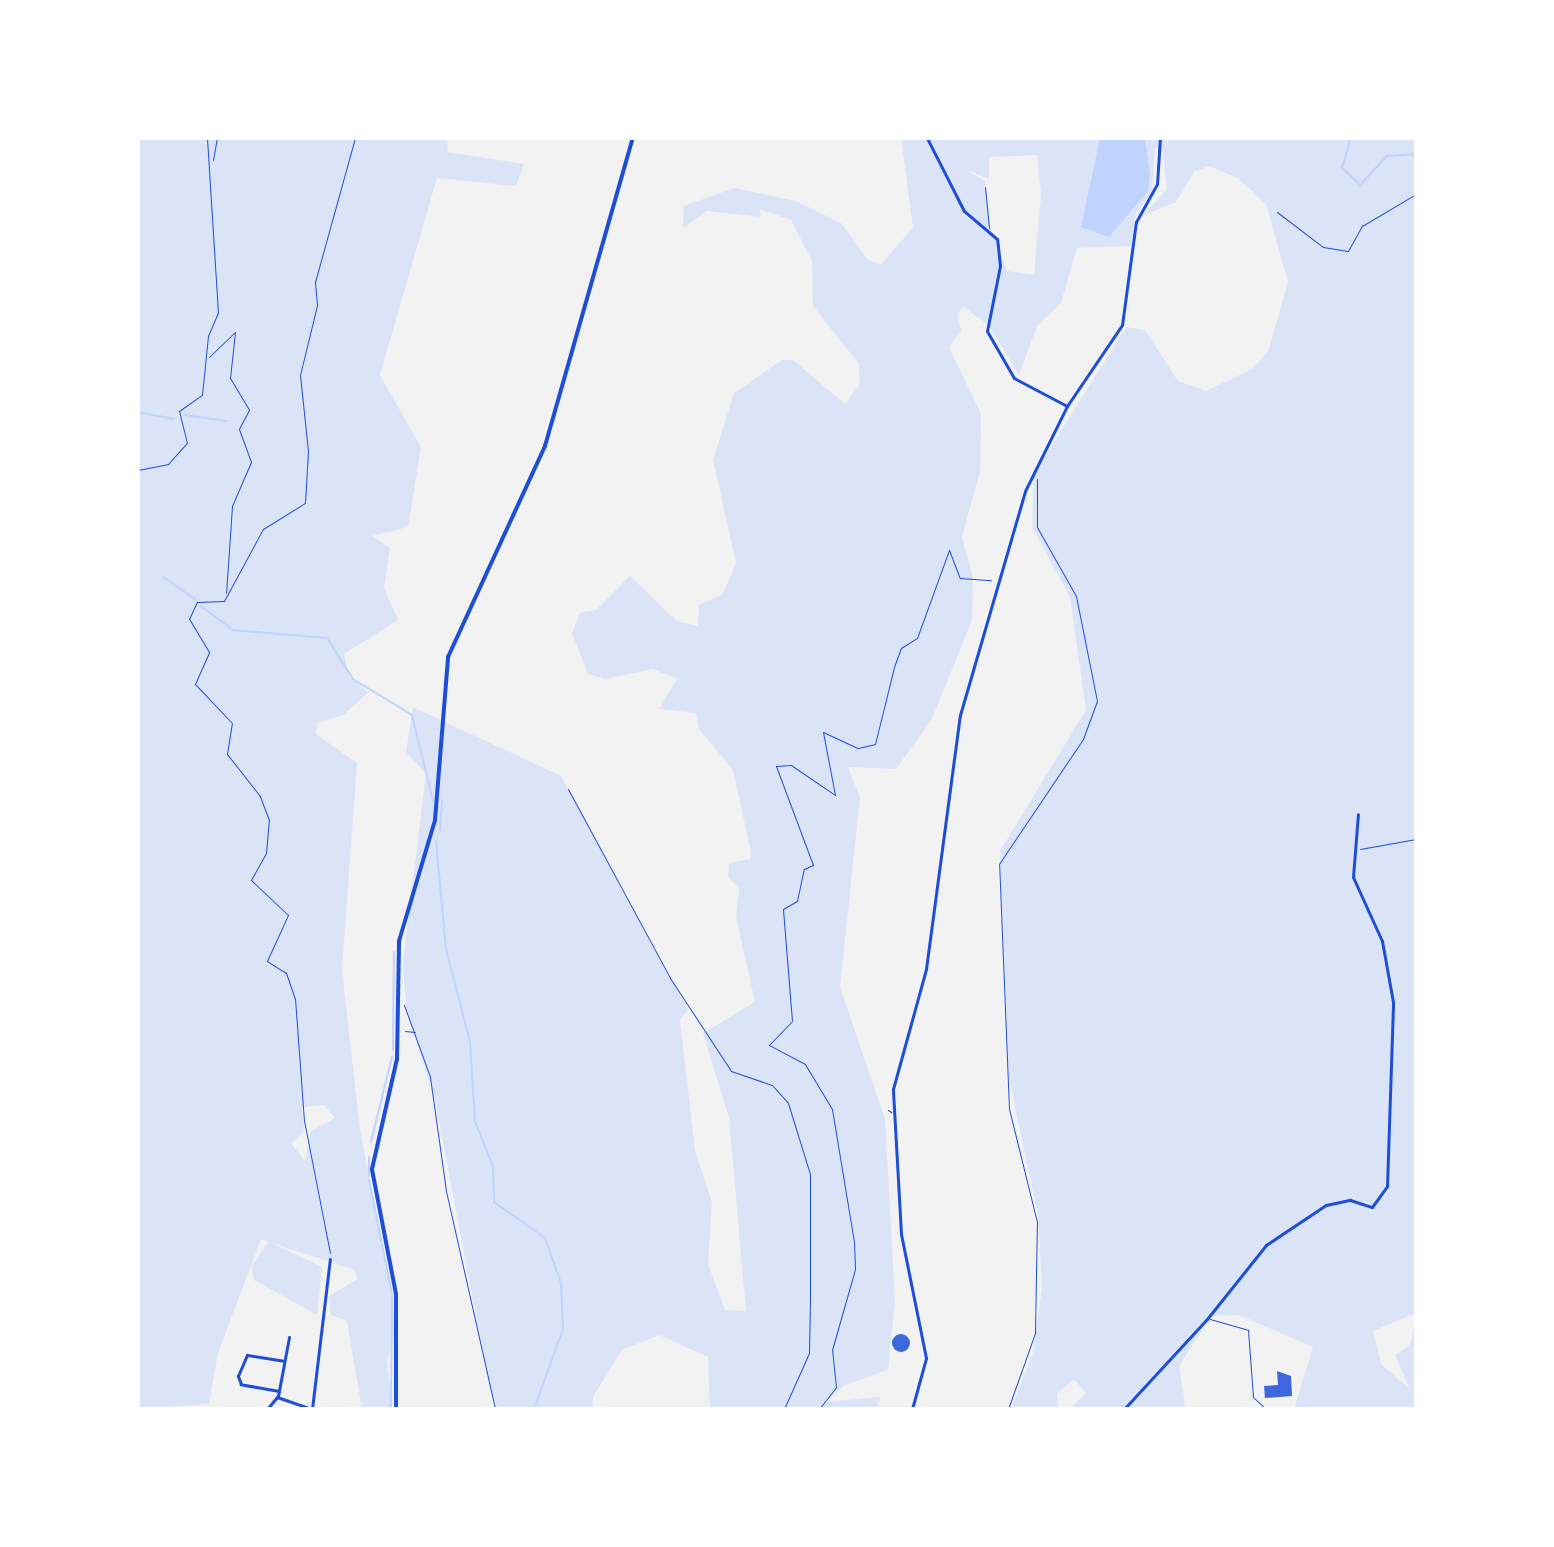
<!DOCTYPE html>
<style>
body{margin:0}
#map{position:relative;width:1554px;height:1547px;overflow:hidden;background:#f2f2f2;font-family:"Noto Sans",sans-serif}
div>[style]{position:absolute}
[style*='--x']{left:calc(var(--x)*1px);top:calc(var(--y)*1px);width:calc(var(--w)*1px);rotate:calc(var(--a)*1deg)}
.green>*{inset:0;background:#dbe4f7}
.water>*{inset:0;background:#bfd3fe}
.stream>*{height:2px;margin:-1px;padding:0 1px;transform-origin:1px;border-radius:1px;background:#bfd3fe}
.building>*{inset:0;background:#3d67dc}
.round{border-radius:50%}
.path>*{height:1px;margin:-0.5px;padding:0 0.5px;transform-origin:0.5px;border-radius:0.5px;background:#1d4ed8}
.service>*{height:1px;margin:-0.5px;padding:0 0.5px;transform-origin:0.5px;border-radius:0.5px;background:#1d4ed8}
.minor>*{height:3px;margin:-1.5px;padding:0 1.5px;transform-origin:1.5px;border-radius:1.5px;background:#1d4ed8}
.tertiary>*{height:3px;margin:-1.5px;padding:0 1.5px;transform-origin:1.5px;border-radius:1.5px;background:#1d4ed8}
.secondary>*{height:4px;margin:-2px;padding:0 2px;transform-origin:2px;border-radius:2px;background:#1d4ed8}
span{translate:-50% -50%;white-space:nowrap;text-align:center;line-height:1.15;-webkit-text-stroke:6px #fff;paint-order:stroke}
.frame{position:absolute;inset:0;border:140px solid #fff;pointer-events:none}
</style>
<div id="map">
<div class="green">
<i style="clip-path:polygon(evenodd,138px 138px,447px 139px,448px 152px,524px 164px,516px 186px,437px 178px,380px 375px,421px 447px,408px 527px,372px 536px,390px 548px,384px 588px,398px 620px,344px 654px,349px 677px,369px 692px,343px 715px,317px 723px,316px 734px,357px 763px,342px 970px,360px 1130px,392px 1294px,395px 1335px,387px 1361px,393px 1409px,362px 1409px,347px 1321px,331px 1315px,329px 1296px,357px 1279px,355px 1270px,272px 1243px,322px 1267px,317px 1315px,254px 1280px,252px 1266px,268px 1242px,261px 1239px,218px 1353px,209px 1404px,138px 1409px,138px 138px,324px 1105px,335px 1118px,310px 1132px,305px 1161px,291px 1143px,304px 1132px,302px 1107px,324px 1105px)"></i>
<i style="clip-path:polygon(evenodd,901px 138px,1416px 138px,1416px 1313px,1373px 1331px,1381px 1364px,1410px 1389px,1395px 1355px,1410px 1345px,1416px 1319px,1416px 1409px,1294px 1409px,1313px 1347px,1239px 1315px,1211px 1316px,1179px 1366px,1186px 1409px,1070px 1409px,1086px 1393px,1074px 1379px,1057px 1394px,1058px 1409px,1011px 1409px,1033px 1353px,1042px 1287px,1038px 1215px,1009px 1079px,1000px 851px,1086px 710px,1070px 597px,1032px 527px,1034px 474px,1126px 327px,1145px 330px,1178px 381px,1206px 391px,1252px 369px,1268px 352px,1288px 282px,1266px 204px,1239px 179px,1209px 166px,1194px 172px,1176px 202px,1142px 216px,1167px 189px,1163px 152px,1155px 147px,1152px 193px,1136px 213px,1131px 246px,1077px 248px,1061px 303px,1037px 326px,1019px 375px,989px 326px,963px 306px,958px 314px,961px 331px,949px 347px,981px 414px,980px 471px,962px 537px,973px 578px,972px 620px,932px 719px,896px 769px,848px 767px,860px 797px,840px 987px,885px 1119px,895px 1301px,888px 1370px,845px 1385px,826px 1402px,880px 1397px,877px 1409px,710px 1409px,708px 1357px,659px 1335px,622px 1350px,593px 1397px,593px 1409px,499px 1409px,490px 1390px,436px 1105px,406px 1007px,403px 963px,426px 773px,406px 752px,413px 707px,561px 776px,688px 1010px,680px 1020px,695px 1151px,712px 1202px,708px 1264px,725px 1310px,746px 1311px,729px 1118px,703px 1033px,755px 1002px,736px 917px,739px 888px,728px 877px,729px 863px,750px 859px,751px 852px,733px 770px,699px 729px,696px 713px,659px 709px,677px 679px,653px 669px,605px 679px,588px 674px,572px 633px,580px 613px,596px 610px,630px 576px,677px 621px,698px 626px,699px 605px,723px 594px,736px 563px,713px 460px,734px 393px,782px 360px,793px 360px,845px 404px,860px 384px,859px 364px,813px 306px,812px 261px,791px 220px,760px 209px,761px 217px,707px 211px,683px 228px,684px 206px,734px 188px,796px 201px,841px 223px,868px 260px,881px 264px,913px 228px,901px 138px,1037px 155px,1041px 195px,1034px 275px,1007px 271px,990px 225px,985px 181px,966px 170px,989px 179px,989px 157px,1037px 155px)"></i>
</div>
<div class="water">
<i style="clip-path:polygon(1100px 138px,1145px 138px,1150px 174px,1148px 191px,1109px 237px,1081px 227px)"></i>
</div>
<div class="stream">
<i style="--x:1351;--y:138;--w:31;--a:107"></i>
<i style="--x:1342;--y:168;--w:25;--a:43"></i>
<i style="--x:1360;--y:185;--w:40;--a:-47"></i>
<i style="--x:1387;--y:156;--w:29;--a:-4"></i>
<i style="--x:138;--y:412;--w:37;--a:11"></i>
<i style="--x:184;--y:415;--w:43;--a:7.9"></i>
<i style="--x:163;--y:577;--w:40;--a:34.9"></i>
<i style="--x:201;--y:606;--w:40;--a:37"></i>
<i style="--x:233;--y:630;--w:94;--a:4.9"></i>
<i style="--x:327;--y:638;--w:49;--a:57.6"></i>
<i style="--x:353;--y:679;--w:69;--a:31.4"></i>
<i style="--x:412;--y:715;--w:89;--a:76.3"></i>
<i style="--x:440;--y:830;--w:30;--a:-86"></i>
<i style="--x:436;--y:841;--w:108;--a:84.7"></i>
<i style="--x:446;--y:949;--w:96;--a:75.5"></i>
<i style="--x:470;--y:1042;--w:79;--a:86.4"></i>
<i style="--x:475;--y:1121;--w:49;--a:68.6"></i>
<i style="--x:493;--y:1167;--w:35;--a:88"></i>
<i style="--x:494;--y:1202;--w:62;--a:35.2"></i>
<i style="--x:545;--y:1238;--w:48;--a:70.4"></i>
<i style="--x:561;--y:1283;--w:46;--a:87.5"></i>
<i style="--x:563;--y:1329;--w:85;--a:109.9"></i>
<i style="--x:393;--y:1050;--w:98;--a:-89.4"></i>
<i style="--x:371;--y:1142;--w:88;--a:-76.1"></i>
<i style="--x:369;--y:1176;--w:19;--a:-90"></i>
<i style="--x:369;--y:1180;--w:116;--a:78.6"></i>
<i style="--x:392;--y:1294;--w:115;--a:90.5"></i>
</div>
<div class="building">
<i class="round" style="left:892px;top:1334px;width:18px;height:18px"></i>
<i style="clip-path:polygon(1277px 1371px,1291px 1376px,1292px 1396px,1265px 1398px,1264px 1386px,1278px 1385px)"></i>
</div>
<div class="path">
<i style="--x:213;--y:160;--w:22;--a:-80"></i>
<i style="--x:1277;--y:212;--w:58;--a:37.3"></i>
<i style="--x:1323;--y:247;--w:25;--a:9"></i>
<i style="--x:1348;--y:251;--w:29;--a:-61"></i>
<i style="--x:1362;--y:226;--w:63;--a:-30.7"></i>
<i style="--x:209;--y:357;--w:36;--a:-44"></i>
<i style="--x:235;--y:332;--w:46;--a:96.2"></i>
<i style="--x:230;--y:378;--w:37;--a:59"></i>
<i style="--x:249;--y:410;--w:21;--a:118"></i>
<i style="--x:239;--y:429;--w:35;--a:70"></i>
<i style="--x:251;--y:462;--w:48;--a:113.4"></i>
<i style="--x:232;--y:506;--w:87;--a:93.9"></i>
<i style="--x:138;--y:470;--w:31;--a:-11"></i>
<i style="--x:168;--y:464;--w:28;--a:-48"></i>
<i style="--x:187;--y:443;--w:33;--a:-104"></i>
<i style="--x:179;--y:411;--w:28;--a:-35"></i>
<i style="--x:202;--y:395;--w:59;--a:-84.2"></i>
<i style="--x:208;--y:336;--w:25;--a:-67"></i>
<i style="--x:218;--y:313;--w:175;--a:-93.6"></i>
<i style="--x:568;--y:789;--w:215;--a:61.6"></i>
<i style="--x:670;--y:978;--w:111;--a:56.7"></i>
<i style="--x:731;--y:1071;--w:43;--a:18.9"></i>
<i style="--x:772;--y:1085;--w:24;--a:48"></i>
<i style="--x:788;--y:1103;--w:74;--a:72.8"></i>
<i style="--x:810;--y:1174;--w:126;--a:90"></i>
<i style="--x:810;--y:1300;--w:53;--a:91.1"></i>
<i style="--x:809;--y:1353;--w:61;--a:114.1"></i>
<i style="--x:1360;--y:849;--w:57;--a:-10.1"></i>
<i style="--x:404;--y:1005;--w:77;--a:70.1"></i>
<i style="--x:430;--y:1077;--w:115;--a:82"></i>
<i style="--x:446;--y:1191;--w:223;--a:77.3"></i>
<i style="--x:405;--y:1031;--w:10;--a:6"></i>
<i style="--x:330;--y:1253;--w:135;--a:-101.1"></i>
<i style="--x:304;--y:1121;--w:122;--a:-94.2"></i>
<i style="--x:295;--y:999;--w:28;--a:-109"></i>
<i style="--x:286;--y:973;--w:22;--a:-148"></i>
<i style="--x:267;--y:961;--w:51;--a:-65.5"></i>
<i style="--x:288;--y:915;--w:51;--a:-136.6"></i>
<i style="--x:251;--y:880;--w:31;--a:-61"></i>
<i style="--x:266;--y:853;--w:33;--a:-85"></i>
<i style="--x:269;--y:820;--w:26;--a:-111"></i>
<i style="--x:260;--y:796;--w:53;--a:-128.2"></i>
<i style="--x:227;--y:754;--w:31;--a:-81"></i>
<i style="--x:232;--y:723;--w:54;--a:-133.5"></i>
<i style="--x:195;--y:684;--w:35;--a:-66"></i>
<i style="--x:209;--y:652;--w:39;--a:-121"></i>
<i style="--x:189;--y:619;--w:19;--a:-65"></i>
<i style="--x:197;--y:602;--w:27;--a:-2"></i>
<i style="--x:224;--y:601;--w:82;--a:-61.6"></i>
<i style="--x:263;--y:529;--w:49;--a:-31.8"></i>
<i style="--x:305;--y:503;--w:52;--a:-86.7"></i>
<i style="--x:308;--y:451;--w:76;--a:-96"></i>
<i style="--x:300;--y:375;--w:72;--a:-76.3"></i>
<i style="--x:317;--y:305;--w:23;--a:-95"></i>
<i style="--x:315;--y:282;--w:149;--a:-74.5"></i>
<i style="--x:819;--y:1409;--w:28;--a:-52"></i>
<i style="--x:836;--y:1387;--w:37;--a:-96"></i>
<i style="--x:832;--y:1350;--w:84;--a:-74.1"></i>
<i style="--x:855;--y:1269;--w:27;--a:-92"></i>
<i style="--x:854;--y:1242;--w:135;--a:-99.4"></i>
<i style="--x:832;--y:1109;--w:52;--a:-121"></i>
<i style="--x:805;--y:1064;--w:41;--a:-152.2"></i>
<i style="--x:769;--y:1045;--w:33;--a:-46"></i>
<i style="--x:792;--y:1021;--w:112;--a:-94.6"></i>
<i style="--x:783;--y:909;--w:16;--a:-30"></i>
<i style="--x:797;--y:901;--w:33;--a:-78"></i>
<i style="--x:804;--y:869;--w:10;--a:-24"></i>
<i style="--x:813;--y:865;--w:106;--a:-110.5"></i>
<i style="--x:776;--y:766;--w:15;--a:-4"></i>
<i style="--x:791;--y:765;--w:53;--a:34.3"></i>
<i style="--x:835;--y:795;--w:64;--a:-100.8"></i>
<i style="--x:823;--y:732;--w:38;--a:25"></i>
<i style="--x:858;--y:748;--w:17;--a:-13"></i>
<i style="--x:875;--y:744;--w:79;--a:-76.1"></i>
<i style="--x:894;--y:667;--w:20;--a:-70"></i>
<i style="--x:901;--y:648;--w:19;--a:-32"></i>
<i style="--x:917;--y:638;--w:94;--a:-70"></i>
<i style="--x:949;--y:550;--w:30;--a:69"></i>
<i style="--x:960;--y:578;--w:31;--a:4"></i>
<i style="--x:1008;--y:1409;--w:81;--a:-70.4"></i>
<i style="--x:1035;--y:1333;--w:111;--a:-89"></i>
<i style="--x:1037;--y:1222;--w:116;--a:-103.9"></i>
<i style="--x:1009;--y:1109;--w:245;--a:-92.3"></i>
<i style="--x:999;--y:864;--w:151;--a:-56.1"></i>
<i style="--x:1083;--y:739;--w:40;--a:-69.8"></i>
<i style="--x:1097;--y:701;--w:107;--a:-101.3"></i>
<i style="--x:1076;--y:596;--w:79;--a:-119.5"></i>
<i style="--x:1037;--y:527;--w:48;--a:-90"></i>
</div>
<div class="service">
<i style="--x:985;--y:187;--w:41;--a:84.4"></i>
<i style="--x:888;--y:1110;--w:4;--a:34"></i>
<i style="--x:1210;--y:1319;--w:40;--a:16"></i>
<i style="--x:1248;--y:1330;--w:67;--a:85.7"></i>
<i style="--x:1253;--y:1397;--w:18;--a:43"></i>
</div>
<div class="minor">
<i style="--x:1067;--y:406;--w:98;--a:-55.8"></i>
<i style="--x:1122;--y:325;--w:104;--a:-82.3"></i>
<i style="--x:1136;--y:222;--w:43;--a:-61.1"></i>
<i style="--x:1157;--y:184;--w:46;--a:-86.3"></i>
<i style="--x:1207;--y:1319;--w:95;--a:-51.4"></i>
<i style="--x:1266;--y:1245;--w:72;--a:-33.7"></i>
<i style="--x:1326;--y:1205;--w:25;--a:-12"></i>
<i style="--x:1350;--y:1200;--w:23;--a:18"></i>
<i style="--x:1372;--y:1207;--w:26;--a:-54"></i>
<i style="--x:1387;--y:1186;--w:184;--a:-88.1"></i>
<i style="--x:1393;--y:1002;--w:62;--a:-100.2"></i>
<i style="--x:1382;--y:941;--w:70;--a:-114.4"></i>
<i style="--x:1353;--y:877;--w:63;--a:-85.5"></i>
<i style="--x:279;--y:1391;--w:39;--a:-170"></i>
<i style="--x:241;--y:1384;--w:9;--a:-111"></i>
<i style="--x:238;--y:1376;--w:23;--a:-67"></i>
<i style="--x:247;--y:1355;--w:37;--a:9"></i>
<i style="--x:277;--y:1397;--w:37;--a:19"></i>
<i style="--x:267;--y:1409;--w:17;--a:-50"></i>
<i style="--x:278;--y:1396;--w:60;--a:-79.4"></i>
<i style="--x:312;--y:1409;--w:151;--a:-83.2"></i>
</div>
<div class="tertiary">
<i style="--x:912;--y:1409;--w:53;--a:-74.6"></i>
<i style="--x:926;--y:1358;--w:126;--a:-101.4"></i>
<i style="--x:901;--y:1234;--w:145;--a:-93.2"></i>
<i style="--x:893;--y:1089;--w:124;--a:-74.6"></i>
<i style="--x:926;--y:969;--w:256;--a:-82.4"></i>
<i style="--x:960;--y:715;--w:233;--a:-73.8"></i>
<i style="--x:1025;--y:491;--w:95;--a:-63.7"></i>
<i style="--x:1067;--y:406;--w:60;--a:-152.2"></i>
<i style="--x:1014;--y:378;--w:54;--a:-119.9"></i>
<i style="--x:987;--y:331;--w:66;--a:-78.7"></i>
<i style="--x:1000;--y:266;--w:27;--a:-96"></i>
<i style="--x:997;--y:239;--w:43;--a:-139.7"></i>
<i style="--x:964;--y:211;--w:82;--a:-116.9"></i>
<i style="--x:1124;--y:1409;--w:122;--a:-47.3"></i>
</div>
<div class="secondary">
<i style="--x:396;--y:1409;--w:115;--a:-90"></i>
<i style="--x:396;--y:1294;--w:127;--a:-100.9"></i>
<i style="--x:372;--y:1169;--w:113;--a:-77.2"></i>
<i style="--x:397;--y:1059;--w:118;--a:-89"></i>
<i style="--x:399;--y:941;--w:126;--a:-73.4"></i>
<i style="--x:435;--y:820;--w:164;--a:-85.4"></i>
<i style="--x:448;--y:657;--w:232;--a:-65.3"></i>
<i style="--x:545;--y:446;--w:320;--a:-74.1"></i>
</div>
<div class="frame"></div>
</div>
